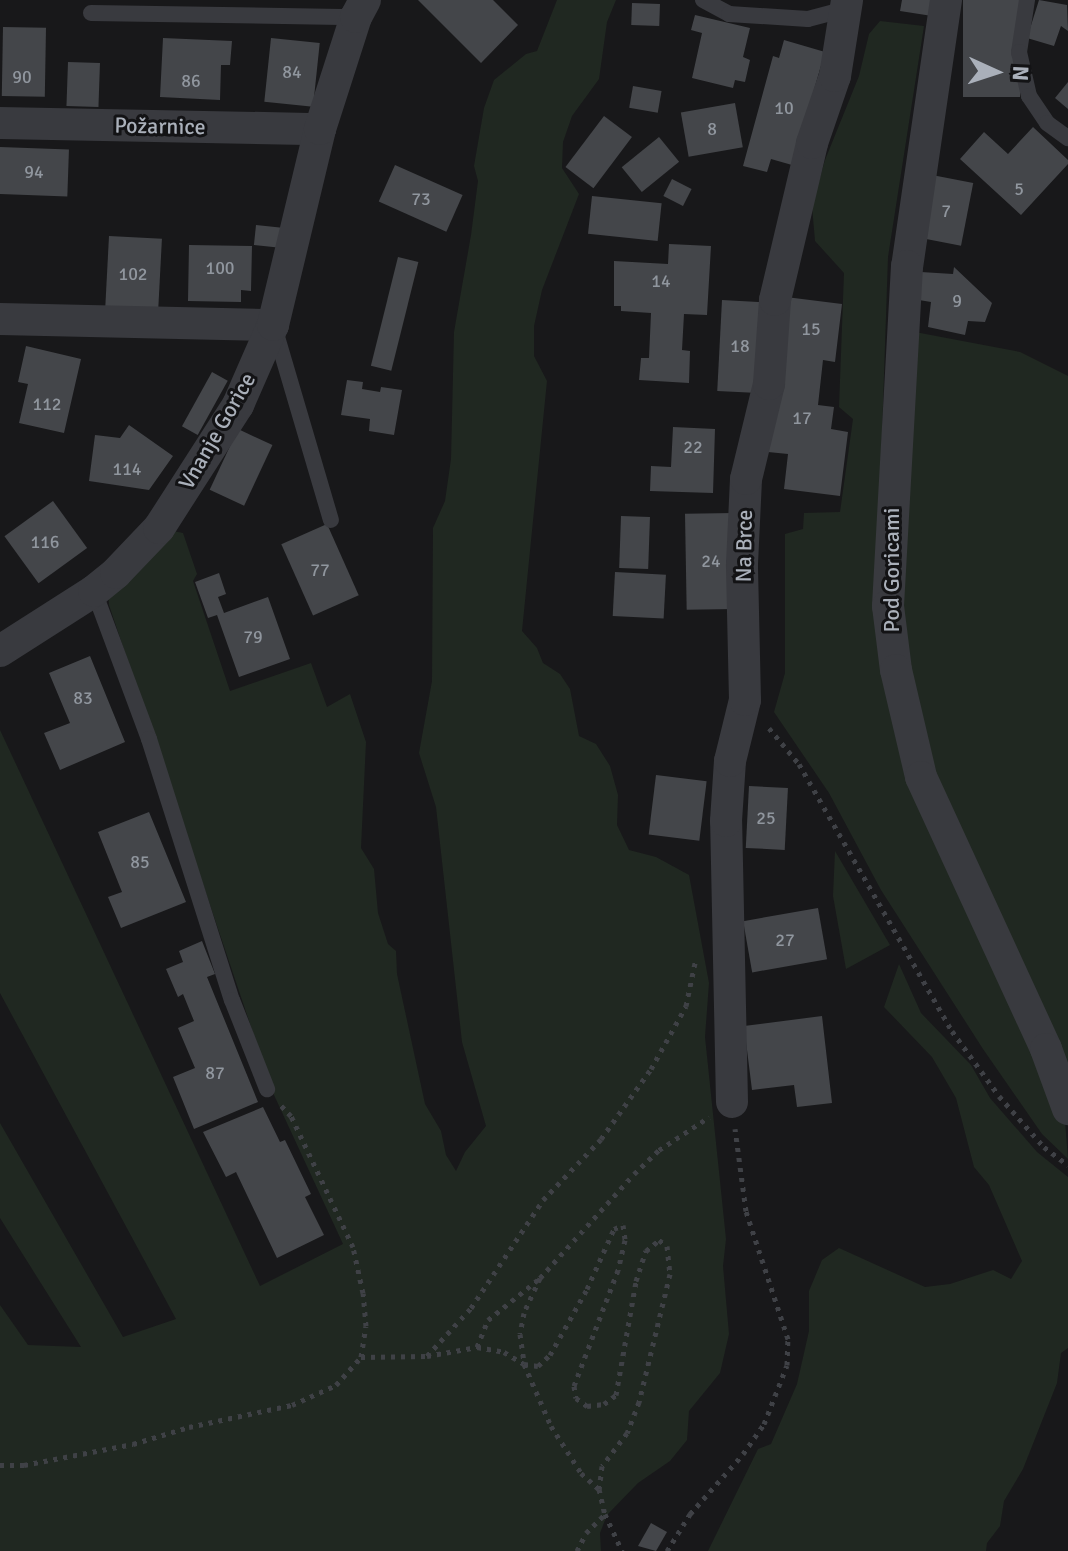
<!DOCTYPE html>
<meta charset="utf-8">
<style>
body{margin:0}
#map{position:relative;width:1068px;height:1551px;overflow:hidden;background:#18181a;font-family:Signika,sans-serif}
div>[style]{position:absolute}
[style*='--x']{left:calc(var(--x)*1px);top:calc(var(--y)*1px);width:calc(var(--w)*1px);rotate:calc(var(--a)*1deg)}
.green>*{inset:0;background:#202821}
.building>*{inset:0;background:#44464a;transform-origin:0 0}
.path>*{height:5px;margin-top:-2.5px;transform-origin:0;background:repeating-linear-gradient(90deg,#3f4146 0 4px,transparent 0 10px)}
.service>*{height:16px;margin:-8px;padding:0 8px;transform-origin:8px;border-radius:8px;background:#393a3f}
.minor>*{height:32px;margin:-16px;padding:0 16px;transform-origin:16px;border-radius:16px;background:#393a3f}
span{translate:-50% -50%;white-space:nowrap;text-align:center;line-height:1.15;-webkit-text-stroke:6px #131315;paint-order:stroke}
.number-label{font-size:18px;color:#90969e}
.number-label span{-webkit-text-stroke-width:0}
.street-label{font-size:22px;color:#aab0ba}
.north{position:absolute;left:956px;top:32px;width:80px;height:80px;-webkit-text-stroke:6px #131315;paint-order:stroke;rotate:93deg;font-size:22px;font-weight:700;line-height:32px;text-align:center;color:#aab0ba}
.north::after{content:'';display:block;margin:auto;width:28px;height:36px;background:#aab0ba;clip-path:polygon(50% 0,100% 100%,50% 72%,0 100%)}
</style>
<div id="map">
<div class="green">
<i style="clip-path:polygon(557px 0,616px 0,607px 22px,599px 79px,572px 116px,563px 142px,562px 168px,579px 194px,542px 290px,534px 326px,534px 356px,547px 381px,522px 631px,537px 648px,543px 663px,560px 674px,570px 689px,579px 736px,596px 744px,610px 766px,618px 795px,617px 825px,629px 850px,656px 857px,689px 875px,709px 983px,705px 1037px,726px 1239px,723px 1266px,729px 1334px,720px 1373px,689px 1411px,687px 1440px,670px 1461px,638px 1483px,607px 1515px,600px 1533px,601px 1551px,0 1551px,0 1305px,28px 1345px,81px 1347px,0 1218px,0 1123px,123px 1337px,176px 1319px,0 993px,0 730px,260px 1286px,343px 1244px,274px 1095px,109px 605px,108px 590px,173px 531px,183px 533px,197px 574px,193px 581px,230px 691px,311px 663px,327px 707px,350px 694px,366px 742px,361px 848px,374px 869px,378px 913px,388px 944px,396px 951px,397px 974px,425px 1104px,441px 1131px,446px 1155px,456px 1171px,465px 1152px,486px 1126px,462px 1042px,436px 807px,419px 753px,432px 681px,433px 528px,445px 501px,451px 459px,454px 332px,471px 235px,478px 181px,474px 166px,484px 108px,494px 80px,526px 54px,537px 51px)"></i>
<i style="clip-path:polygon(880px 21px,924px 26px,888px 257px,876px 612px,1065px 1121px,1068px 1159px,1042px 1134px,983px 1049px,881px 890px,829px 793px,774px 712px,785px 673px,785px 534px,803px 529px,804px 513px,840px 512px,853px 419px,839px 407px,844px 273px,815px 241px,812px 206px,825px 160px,859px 76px,869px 34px)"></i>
<i style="clip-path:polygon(915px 332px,1020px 352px,1068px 376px,1068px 1070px,931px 765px,900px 620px)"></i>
<i style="clip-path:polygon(835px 851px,890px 945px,846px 969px,833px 896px)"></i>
<i style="clip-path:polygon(899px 964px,921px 1013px,971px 1065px,990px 1098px,1037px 1152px,1068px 1177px,1068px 1348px,1061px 1353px,1057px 1383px,1023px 1469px,1004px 1501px,1000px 1526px,987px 1543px,986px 1551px,708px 1551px,758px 1449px,771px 1444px,797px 1384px,809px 1331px,809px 1291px,822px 1260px,839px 1248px,925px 1287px,950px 1284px,993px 1270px,1011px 1279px,1022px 1261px,989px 1185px,974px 1167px,956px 1098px,932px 1057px,884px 1007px)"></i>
</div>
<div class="building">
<i style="clip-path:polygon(418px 0,493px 0,518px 25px,481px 63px)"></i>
<i style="clip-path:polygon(902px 0,935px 0,932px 16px,900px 11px)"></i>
<i style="left:963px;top:0;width:57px;height:97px"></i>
<i style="clip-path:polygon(1039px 0,1067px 5px,1068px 31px,1061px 26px,1054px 46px,1027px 38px)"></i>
<i style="left:632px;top:3px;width:28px;height:22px;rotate:2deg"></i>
<i style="clip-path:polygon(695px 15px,750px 28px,743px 57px,750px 60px,745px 82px,735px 80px,733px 88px,692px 78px,702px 33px,691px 30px)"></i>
<i style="left:3px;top:27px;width:43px;height:69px;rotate:1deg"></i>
<i style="clip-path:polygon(163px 38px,232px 41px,230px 65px,221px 65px,220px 100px,160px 97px)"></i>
<i style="left:271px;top:38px;width:49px;height:64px;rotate:6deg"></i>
<i style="clip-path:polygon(784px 40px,825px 52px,792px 165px,771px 159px,767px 172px,743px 166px,773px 56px,779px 58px)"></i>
<i style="left:68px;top:62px;width:32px;height:44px;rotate:2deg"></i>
<i style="clip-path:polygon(1068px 82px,1068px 109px,1055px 98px)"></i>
<i style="left:633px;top:86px;width:29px;height:22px;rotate:10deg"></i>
<i style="left:735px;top:103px;width:45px;height:55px;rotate:80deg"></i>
<i style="left:604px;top:116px;width:35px;height:64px;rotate:37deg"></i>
<i style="clip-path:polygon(1033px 127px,1068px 160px,1068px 164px,1021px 215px,960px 159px,984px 132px,1008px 154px)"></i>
<i style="left:659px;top:137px;width:32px;height:48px;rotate:51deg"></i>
<i style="left:0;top:147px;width:69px;height:47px;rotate:2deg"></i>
<i style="left:395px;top:165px;width:74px;height:40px;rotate:24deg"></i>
<i style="left:932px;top:175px;width:42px;height:64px;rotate:11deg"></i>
<i style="left:672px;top:179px;width:22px;height:19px;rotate:27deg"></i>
<i style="left:592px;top:196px;width:70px;height:38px;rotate:6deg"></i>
<i style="left:256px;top:225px;width:31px;height:20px;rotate:6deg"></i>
<i style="left:109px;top:236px;width:53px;height:73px;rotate:3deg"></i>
<i style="clip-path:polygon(669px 244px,711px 246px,707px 315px,684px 314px,682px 350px,690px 351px,689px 383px,639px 380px,641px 358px,649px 358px,651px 313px,621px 311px,621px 306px,614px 306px,614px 261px,668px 264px)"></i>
<i style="clip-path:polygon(189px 245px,252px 246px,251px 291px,241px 290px,241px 302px,188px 301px)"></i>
<i style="left:398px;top:257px;width:21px;height:112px;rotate:14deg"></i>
<i style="clip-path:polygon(954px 267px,992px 303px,985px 322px,968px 321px,965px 335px,928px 327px,931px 302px,919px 300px,921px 272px,953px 274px)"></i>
<i style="clip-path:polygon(786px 297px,842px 304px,835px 362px,823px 360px,818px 405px,834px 407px,831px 429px,848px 432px,840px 496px,784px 489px,788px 454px,768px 452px)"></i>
<i style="left:722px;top:300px;width:41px;height:91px;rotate:3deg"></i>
<i style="clip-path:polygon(26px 346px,81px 359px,64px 433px,19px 423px,28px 384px,18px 382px)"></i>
<i style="left:212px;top:372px;width:18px;height:62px;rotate:29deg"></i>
<i style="clip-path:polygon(347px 380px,363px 382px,362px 389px,380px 392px,381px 387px,402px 390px,394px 435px,369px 431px,370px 419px,341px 415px)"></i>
<i style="clip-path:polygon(129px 425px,173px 456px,149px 490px,89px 481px,95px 435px,120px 438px)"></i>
<i style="clip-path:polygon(673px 427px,715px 429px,713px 493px,650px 491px,651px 466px,671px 467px)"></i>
<i style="left:238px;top:429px;width:38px;height:67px;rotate:25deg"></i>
<i style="left:53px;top:501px;width:58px;height:60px;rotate:54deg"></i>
<i style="left:734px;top:513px;width:96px;height:49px;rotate:89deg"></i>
<i style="left:621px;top:516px;width:29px;height:52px;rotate:2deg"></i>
<i style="left:327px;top:524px;width:78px;height:50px;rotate:66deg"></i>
<i style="left:615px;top:572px;width:51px;height:44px;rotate:3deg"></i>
<i style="clip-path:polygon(219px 573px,226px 594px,218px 597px,224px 613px,268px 597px,290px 659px,239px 677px,217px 615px,208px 618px,195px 582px)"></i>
<i style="clip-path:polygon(90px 656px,125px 742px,60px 770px,44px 733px,70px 723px,49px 673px)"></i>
<i style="left:656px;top:775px;width:51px;height:60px;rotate:7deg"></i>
<i style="left:749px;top:786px;width:39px;height:62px;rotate:3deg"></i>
<i style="clip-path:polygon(149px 812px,186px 902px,121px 928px,108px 897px,122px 892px,98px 832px)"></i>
<i style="left:818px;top:908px;width:52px;height:76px;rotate:80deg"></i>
<i style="clip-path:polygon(202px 941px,215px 974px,207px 977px,258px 1102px,194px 1129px,173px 1077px,195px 1068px,178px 1028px,194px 1021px,183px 994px,178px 997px,166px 969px,183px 962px,179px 951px)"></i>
<i style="clip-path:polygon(822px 1016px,832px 1103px,797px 1107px,794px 1085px,752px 1090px,744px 1026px)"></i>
<i style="clip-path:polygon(263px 1107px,280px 1142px,285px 1140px,311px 1194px,305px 1197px,324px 1235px,277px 1258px,236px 1172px,226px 1177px,203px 1132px)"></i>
<i style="clip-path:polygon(651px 1523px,667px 1532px,656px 1551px,638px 1546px)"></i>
</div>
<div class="path">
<i style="--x:769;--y:728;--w:47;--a:50.2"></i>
<i style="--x:799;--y:764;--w:308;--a:60.2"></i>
<i style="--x:952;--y:1031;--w:80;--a:54.1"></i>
<i style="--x:999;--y:1096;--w:68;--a:48.6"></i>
<i style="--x:1044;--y:1147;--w:30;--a:37"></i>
<i style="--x:540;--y:1278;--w:38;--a:115"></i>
<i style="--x:524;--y:1313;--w:21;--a:101"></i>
<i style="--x:520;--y:1334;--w:30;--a:82"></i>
<i style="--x:524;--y:1364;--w:14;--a:8"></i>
<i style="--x:538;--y:1366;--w:16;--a:-43"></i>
<i style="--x:550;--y:1355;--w:76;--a:-60.7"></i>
<i style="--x:587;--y:1289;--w:66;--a:-65.8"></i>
<i style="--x:614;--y:1229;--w:10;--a:-24"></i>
<i style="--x:623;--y:1225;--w:15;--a:82"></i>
<i style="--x:625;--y:1240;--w:31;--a:103"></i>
<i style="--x:618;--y:1270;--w:124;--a:110.8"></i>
<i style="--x:574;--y:1386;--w:12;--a:81"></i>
<i style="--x:576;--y:1398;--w:14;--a:36"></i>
<i style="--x:587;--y:1406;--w:17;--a:-7"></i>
<i style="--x:604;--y:1404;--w:15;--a:-37"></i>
<i style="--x:616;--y:1395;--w:116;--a:-80"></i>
<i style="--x:636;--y:1281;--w:32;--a:-72"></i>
<i style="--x:646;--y:1251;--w:17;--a:-40"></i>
<i style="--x:659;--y:1240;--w:10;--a:37"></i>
<i style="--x:667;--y:1246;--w:28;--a:84"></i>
<i style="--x:670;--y:1274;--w:132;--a:103.6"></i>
<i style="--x:639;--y:1402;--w:33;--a:111"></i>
<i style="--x:627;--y:1433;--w:41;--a:127.1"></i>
<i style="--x:602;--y:1466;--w:23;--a:97"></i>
<i style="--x:477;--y:1347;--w:29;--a:-68"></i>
<i style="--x:488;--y:1320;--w:67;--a:-38.9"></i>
<i style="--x:540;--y:1278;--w:140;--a:-47.9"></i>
<i style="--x:634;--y:1174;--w:35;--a:-44"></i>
<i style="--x:659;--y:1150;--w:60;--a:-33.4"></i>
<i style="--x:427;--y:1356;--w:65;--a:-47.5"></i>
<i style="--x:471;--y:1308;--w:130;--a:-56.3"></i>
<i style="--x:543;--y:1200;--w:84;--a:-46.4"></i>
<i style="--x:601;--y:1139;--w:86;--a:-54.5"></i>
<i style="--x:651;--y:1069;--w:72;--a:-60.9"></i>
<i style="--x:686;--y:1006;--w:49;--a:-78.2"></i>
<i style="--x:361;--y:1357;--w:66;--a:-0.9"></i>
<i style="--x:427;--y:1356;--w:51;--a:-10.2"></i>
<i style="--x:477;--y:1347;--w:27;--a:10"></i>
<i style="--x:504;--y:1352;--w:23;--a:31"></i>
<i style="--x:524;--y:1364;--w:68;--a:66.5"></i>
<i style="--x:551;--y:1426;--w:56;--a:57.4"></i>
<i style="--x:581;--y:1473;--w:24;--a:42"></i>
<i style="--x:599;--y:1489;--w:26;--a:77"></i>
<i style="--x:605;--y:1514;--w:41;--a:65.3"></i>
<i style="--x:0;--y:1465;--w:24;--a:0"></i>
<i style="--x:24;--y:1465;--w:111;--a:-10.9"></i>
<i style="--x:133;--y:1444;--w:59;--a:-16.9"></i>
<i style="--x:189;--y:1427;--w:105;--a:-12.1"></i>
<i style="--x:292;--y:1405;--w:48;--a:-24.4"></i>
<i style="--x:336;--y:1385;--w:38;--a:-48"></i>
<i style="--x:361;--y:1357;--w:31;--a:-81"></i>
<i style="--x:366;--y:1326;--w:33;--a:-95"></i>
<i style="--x:363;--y:1293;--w:47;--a:-102.3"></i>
<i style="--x:353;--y:1247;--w:145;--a:-115.3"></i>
<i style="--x:291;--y:1116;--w:18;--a:-133"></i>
<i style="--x:577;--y:1551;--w:20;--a:-63"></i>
<i style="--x:586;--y:1533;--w:27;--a:-45"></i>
<i style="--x:667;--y:1551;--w:44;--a:-58.1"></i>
<i style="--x:690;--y:1514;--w:80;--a:-48.5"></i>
<i style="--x:743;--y:1454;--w:37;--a:-55"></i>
<i style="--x:764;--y:1424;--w:63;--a:-68.7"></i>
<i style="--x:787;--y:1365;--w:26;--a:-88"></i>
<i style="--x:788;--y:1339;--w:135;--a:-108.2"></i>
<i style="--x:746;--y:1211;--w:83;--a:-97.6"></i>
</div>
<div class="service">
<i style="--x:703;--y:0;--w:30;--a:28"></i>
<i style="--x:729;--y:14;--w:79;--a:3.6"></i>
<i style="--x:808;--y:19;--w:39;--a:-15"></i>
<i style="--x:1027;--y:0;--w:53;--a:98.7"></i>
<i style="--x:1019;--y:52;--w:45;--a:77.2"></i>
<i style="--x:1029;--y:96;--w:32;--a:56"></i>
<i style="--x:1047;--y:123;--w:26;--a:36"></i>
<i style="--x:91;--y:13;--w:265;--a:0.9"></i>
<i style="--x:275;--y:330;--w:198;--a:73.6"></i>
<i style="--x:94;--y:591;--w:158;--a:69.6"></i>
<i style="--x:149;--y:739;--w:274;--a:72.4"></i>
<i style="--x:232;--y:1000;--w:96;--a:68.5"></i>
</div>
<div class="minor">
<i style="--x:946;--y:0;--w:269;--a:98.3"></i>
<i style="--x:907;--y:266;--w:341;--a:93.2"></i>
<i style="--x:888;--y:606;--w:64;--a:82.9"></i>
<i style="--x:896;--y:670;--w:110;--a:76.8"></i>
<i style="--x:921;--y:777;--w:299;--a:65.3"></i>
<i style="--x:1046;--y:1049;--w:64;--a:69.9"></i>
<i style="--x:0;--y:123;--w:320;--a:1.1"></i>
<i style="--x:0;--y:319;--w:273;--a:1.3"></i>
<i style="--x:0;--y:651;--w:112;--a:-32.6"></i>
<i style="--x:94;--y:591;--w:28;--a:-39"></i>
<i style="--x:116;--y:573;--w:62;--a:-46.3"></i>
<i style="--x:159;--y:528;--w:146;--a:-57.3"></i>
<i style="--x:238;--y:405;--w:87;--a:-66.4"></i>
<i style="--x:273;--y:325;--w:202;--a:-76.5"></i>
<i style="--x:320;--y:129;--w:118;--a:-72.2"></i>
<i style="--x:356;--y:17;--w:19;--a:-62"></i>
<i style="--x:732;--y:1102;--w:281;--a:-91.2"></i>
<i style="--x:726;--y:821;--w:60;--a:-86.2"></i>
<i style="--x:730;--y:761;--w:63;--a:-76.2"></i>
<i style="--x:745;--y:700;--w:136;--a:-91.3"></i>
<i style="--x:742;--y:564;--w:85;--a:-87.3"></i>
<i style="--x:746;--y:479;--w:98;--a:-76.4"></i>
<i style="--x:769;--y:384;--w:84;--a:-85.9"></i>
<i style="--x:775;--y:300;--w:161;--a:-76.7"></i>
<i style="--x:812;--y:143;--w:71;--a:-71.1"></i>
<i style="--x:835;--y:76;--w:77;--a:-81"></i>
</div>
<div class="number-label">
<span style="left:292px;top:72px">84</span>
<span style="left:22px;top:77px">90</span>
<span style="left:191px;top:81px">86</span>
<span style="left:784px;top:108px">10</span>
<span style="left:712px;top:129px">8</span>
<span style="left:34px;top:172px">94</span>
<span style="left:1019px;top:189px">5</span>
<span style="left:421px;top:199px">73</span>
<span style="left:946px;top:211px">7</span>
<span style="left:220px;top:268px">100</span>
<span style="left:133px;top:274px">102</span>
<span style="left:661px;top:281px">14</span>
<span style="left:957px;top:301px">9</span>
<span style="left:811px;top:329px">15</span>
<span style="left:740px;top:346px">18</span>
<span style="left:47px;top:404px">112</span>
<span style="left:802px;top:418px">17</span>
<span style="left:693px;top:447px">22</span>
<span style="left:127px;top:469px">114</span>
<span style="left:45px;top:542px">116</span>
<span style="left:711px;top:561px">24</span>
<span style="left:320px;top:570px">77</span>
<span style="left:253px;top:637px">79</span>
<span style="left:83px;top:698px">83</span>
<span style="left:766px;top:818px">25</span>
<span style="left:140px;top:862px">85</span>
<span style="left:785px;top:940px">27</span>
<span style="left:215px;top:1073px">87</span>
</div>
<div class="street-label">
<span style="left:160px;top:126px;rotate:1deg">Požarnice</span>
<span style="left:217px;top:431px;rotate:-60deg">Vnanje Gorice</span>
<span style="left:744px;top:546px;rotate:-89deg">Na Brce</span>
<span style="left:892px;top:570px;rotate:-90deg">Pod Goricami</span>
</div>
<div class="north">N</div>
</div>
